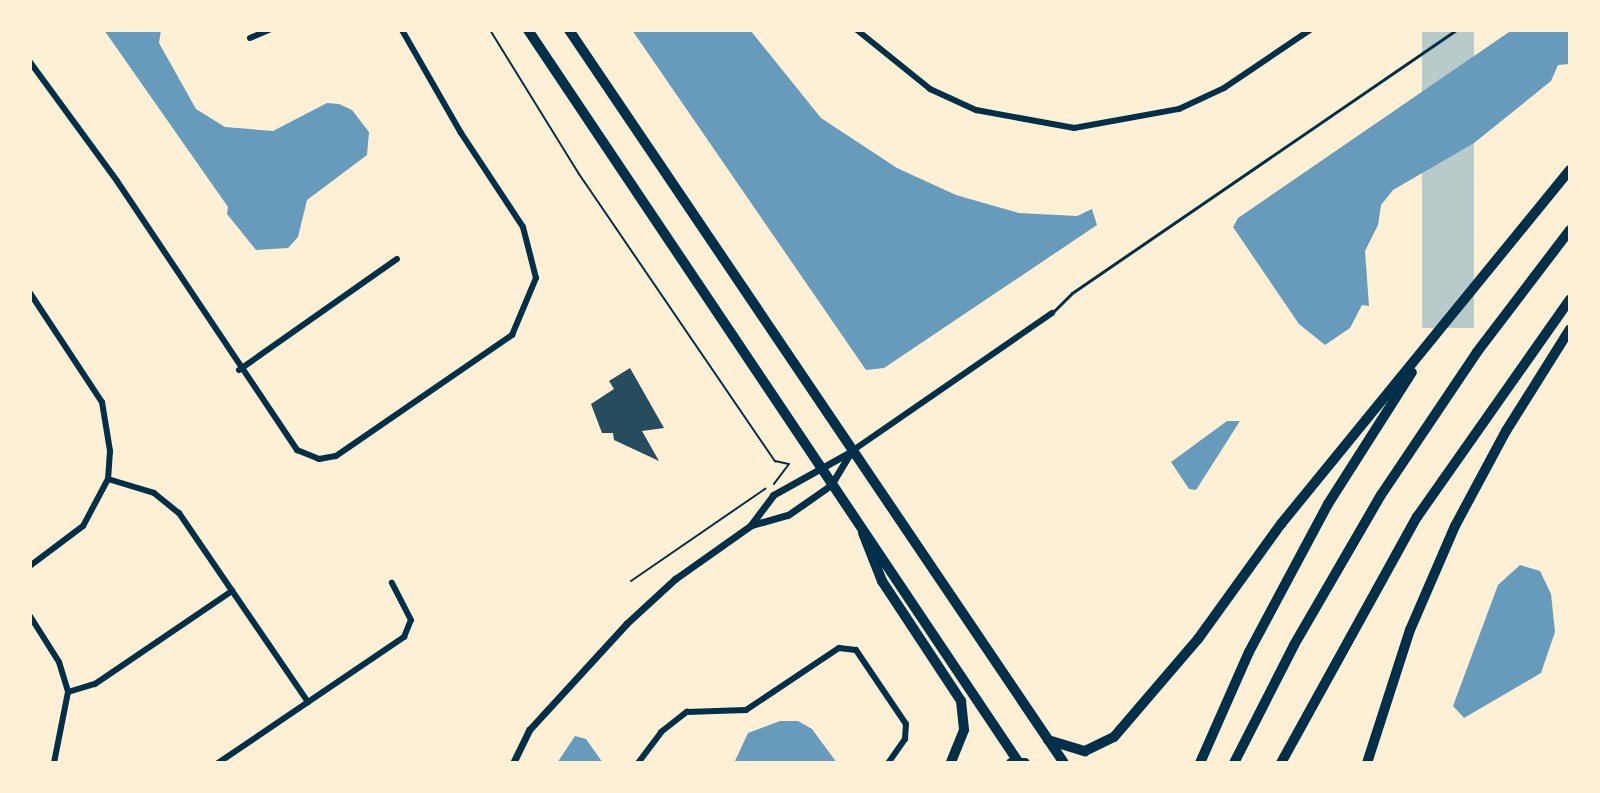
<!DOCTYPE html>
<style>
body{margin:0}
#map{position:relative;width:1600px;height:793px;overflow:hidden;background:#fdf0d5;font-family:"Noto Sans",sans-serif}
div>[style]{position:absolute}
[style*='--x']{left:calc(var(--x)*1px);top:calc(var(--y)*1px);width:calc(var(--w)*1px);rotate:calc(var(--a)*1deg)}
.green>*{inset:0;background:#b9caca;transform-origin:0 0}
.water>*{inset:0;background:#669bbc}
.building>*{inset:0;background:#264d5e}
.path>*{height:2px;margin:-1px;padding:0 1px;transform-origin:1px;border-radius:1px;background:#003049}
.service>*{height:3px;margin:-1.5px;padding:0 1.5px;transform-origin:1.5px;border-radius:1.5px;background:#003049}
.minor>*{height:6px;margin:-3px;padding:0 3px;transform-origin:3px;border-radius:3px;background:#003049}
.tertiary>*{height:7px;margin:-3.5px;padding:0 3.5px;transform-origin:3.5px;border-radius:3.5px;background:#003049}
.trunk>*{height:10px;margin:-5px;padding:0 5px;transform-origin:5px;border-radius:5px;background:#003049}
.motorway>*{height:10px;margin:-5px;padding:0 5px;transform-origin:5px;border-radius:5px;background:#003049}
span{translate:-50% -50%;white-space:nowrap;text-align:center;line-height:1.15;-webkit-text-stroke:7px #fdf0d5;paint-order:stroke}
.frame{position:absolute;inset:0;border:32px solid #fdf0d5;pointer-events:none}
</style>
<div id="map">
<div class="green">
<i style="left:1422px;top:30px;width:52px;height:298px"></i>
</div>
<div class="water">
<i style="clip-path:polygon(104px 30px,161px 30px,159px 43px,196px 109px,225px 127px,273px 131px,327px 103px,339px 104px,352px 110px,369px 132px,367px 155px,307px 200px,298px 237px,288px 248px,256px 250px,227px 214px,228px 207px)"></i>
<i style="clip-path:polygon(632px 30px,750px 30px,821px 118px,897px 168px,956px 195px,1019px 213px,1077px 216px,1092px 209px,1097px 225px,884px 368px,866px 370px)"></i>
<i style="clip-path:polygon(1512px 30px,1570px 30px,1570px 64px,1558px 65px,1551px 81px,1474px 143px,1393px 190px,1381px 205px,1378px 225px,1365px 251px,1369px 306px,1362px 305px,1350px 328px,1325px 345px,1299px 324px,1233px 227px,1238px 218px)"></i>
<i style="clip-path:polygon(1227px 421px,1240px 421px,1196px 490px,1189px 489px,1171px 462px)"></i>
<i style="clip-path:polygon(1520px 565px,1540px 571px,1551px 594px,1555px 632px,1541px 673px,1464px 718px,1453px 706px,1498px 585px)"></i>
<i style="clip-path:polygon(780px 721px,798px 721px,812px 729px,837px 763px,734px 763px,748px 733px)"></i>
<i style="clip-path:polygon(575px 736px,586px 739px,603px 763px,557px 763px)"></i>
</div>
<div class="building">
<i style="clip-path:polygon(630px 368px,664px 428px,642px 431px,659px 461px,614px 440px,613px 433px,602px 433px,591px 404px,614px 389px,609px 381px)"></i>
</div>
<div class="path">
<i style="--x:490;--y:30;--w:169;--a:58.3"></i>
<i style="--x:579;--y:174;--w:348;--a:55.7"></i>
<i style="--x:775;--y:461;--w:14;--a:12"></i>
<i style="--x:789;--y:464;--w:25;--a:127"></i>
<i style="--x:631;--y:581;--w:163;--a:-34.5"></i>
</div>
<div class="service">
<i style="--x:1052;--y:313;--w:28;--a:-45"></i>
<i style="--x:1072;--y:293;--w:465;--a:-34.4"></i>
</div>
<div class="minor">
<i style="--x:857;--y:30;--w:94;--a:38.9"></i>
<i style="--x:930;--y:89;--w:51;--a:24.5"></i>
<i style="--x:976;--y:110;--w:100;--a:10.4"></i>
<i style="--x:1074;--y:128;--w:107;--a:-10.3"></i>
<i style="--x:1179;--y:109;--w:50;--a:-25"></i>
<i style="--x:1224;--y:88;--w:104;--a:-34"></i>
<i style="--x:250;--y:38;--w:21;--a:-23"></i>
<i style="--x:30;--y:62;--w:147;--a:53.8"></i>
<i style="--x:117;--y:181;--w:324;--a:56.2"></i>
<i style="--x:297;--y:450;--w:24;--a:22"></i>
<i style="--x:319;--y:459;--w:17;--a:-10"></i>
<i style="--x:336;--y:456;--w:214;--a:-34.5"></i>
<i style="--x:512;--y:335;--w:62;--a:-67.2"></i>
<i style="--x:536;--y:278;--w:53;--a:-104.3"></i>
<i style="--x:523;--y:227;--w:113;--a:-123.4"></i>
<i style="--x:461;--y:133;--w:119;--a:-119.8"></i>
<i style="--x:30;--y:293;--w:131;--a:56.6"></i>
<i style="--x:102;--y:402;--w:50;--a:80.7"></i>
<i style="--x:110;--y:451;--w:28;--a:94"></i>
<i style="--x:108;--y:479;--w:53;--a:118"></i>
<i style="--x:83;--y:526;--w:66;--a:143"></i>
<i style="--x:239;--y:370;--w:193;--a:-35.1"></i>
<i style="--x:852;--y:451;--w:243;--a:-34.6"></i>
<i style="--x:108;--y:479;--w:48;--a:16.9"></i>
<i style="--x:154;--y:493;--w:32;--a:39"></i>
<i style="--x:179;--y:513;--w:229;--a:55.7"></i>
<i style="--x:30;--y:616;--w:54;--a:57.8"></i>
<i style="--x:59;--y:662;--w:31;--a:73"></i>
<i style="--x:68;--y:692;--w:72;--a:101.2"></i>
<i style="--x:68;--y:692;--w:28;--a:-17"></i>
<i style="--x:95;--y:684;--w:166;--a:-34.2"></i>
<i style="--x:218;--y:763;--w:225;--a:-34.1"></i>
<i style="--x:404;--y:637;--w:18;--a:-68"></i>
<i style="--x:411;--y:620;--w:42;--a:-117.2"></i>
<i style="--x:638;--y:763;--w:39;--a:-53"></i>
<i style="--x:661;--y:732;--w:33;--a:-38"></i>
<i style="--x:687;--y:712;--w:59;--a:-1.9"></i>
<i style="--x:746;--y:710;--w:112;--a:-33.7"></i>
<i style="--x:839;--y:648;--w:17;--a:7"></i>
<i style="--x:856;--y:650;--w:89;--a:56"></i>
<i style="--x:906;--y:724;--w:15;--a:94"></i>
<i style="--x:905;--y:739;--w:29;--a:125"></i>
</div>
<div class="tertiary">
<i style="--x:752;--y:525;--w:37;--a:-16"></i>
<i style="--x:788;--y:515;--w:52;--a:-34.9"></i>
<i style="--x:831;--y:485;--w:37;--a:-59"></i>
<i style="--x:513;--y:763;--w:37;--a:-64"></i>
<i style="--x:529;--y:730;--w:144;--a:-47.5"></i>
<i style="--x:626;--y:624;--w:67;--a:-42.6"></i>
<i style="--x:675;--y:579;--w:92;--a:-35.2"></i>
<i style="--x:750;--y:526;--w:39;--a:-53"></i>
<i style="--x:773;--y:495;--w:90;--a:-29.1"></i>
</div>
<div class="trunk">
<i style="--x:528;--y:30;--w:882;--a:56.18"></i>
<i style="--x:569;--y:30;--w:884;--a:55.97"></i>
</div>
<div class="motorway">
<i style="--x:863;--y:533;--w:52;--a:68.4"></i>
<i style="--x:882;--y:581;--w:144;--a:56.6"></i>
<i style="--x:961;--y:701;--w:29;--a:84"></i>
<i style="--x:964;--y:730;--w:35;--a:112"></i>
<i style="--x:1048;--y:740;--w:39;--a:17"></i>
<i style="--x:1085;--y:751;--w:32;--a:-26"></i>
<i style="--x:1114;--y:737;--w:129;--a:-49.4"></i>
<i style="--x:1198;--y:639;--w:142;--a:-54.2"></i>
<i style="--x:1281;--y:524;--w:457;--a:-50.8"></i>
<i style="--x:1011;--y:763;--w:14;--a:0"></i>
<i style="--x:1200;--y:763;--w:121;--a:-66.2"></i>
<i style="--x:1249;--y:652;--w:168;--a:-61.9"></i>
<i style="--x:1328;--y:504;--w:156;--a:-57.5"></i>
<i style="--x:1234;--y:763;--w:132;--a:-63"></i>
<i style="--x:1294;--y:645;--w:173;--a:-59.9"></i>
<i style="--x:1381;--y:495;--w:172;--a:-56.1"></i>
<i style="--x:1477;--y:352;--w:153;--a:-52.7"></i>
<i style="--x:1281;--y:763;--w:281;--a:-61.1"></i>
<i style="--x:1417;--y:517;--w:266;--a:-54.9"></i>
<i style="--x:1367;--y:763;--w:140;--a:-72.1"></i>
<i style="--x:1410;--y:630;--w:113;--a:-66.6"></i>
<i style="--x:1455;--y:526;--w:108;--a:-61.8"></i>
<i style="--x:1506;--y:431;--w:120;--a:-57.9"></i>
</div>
<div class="frame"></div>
</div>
